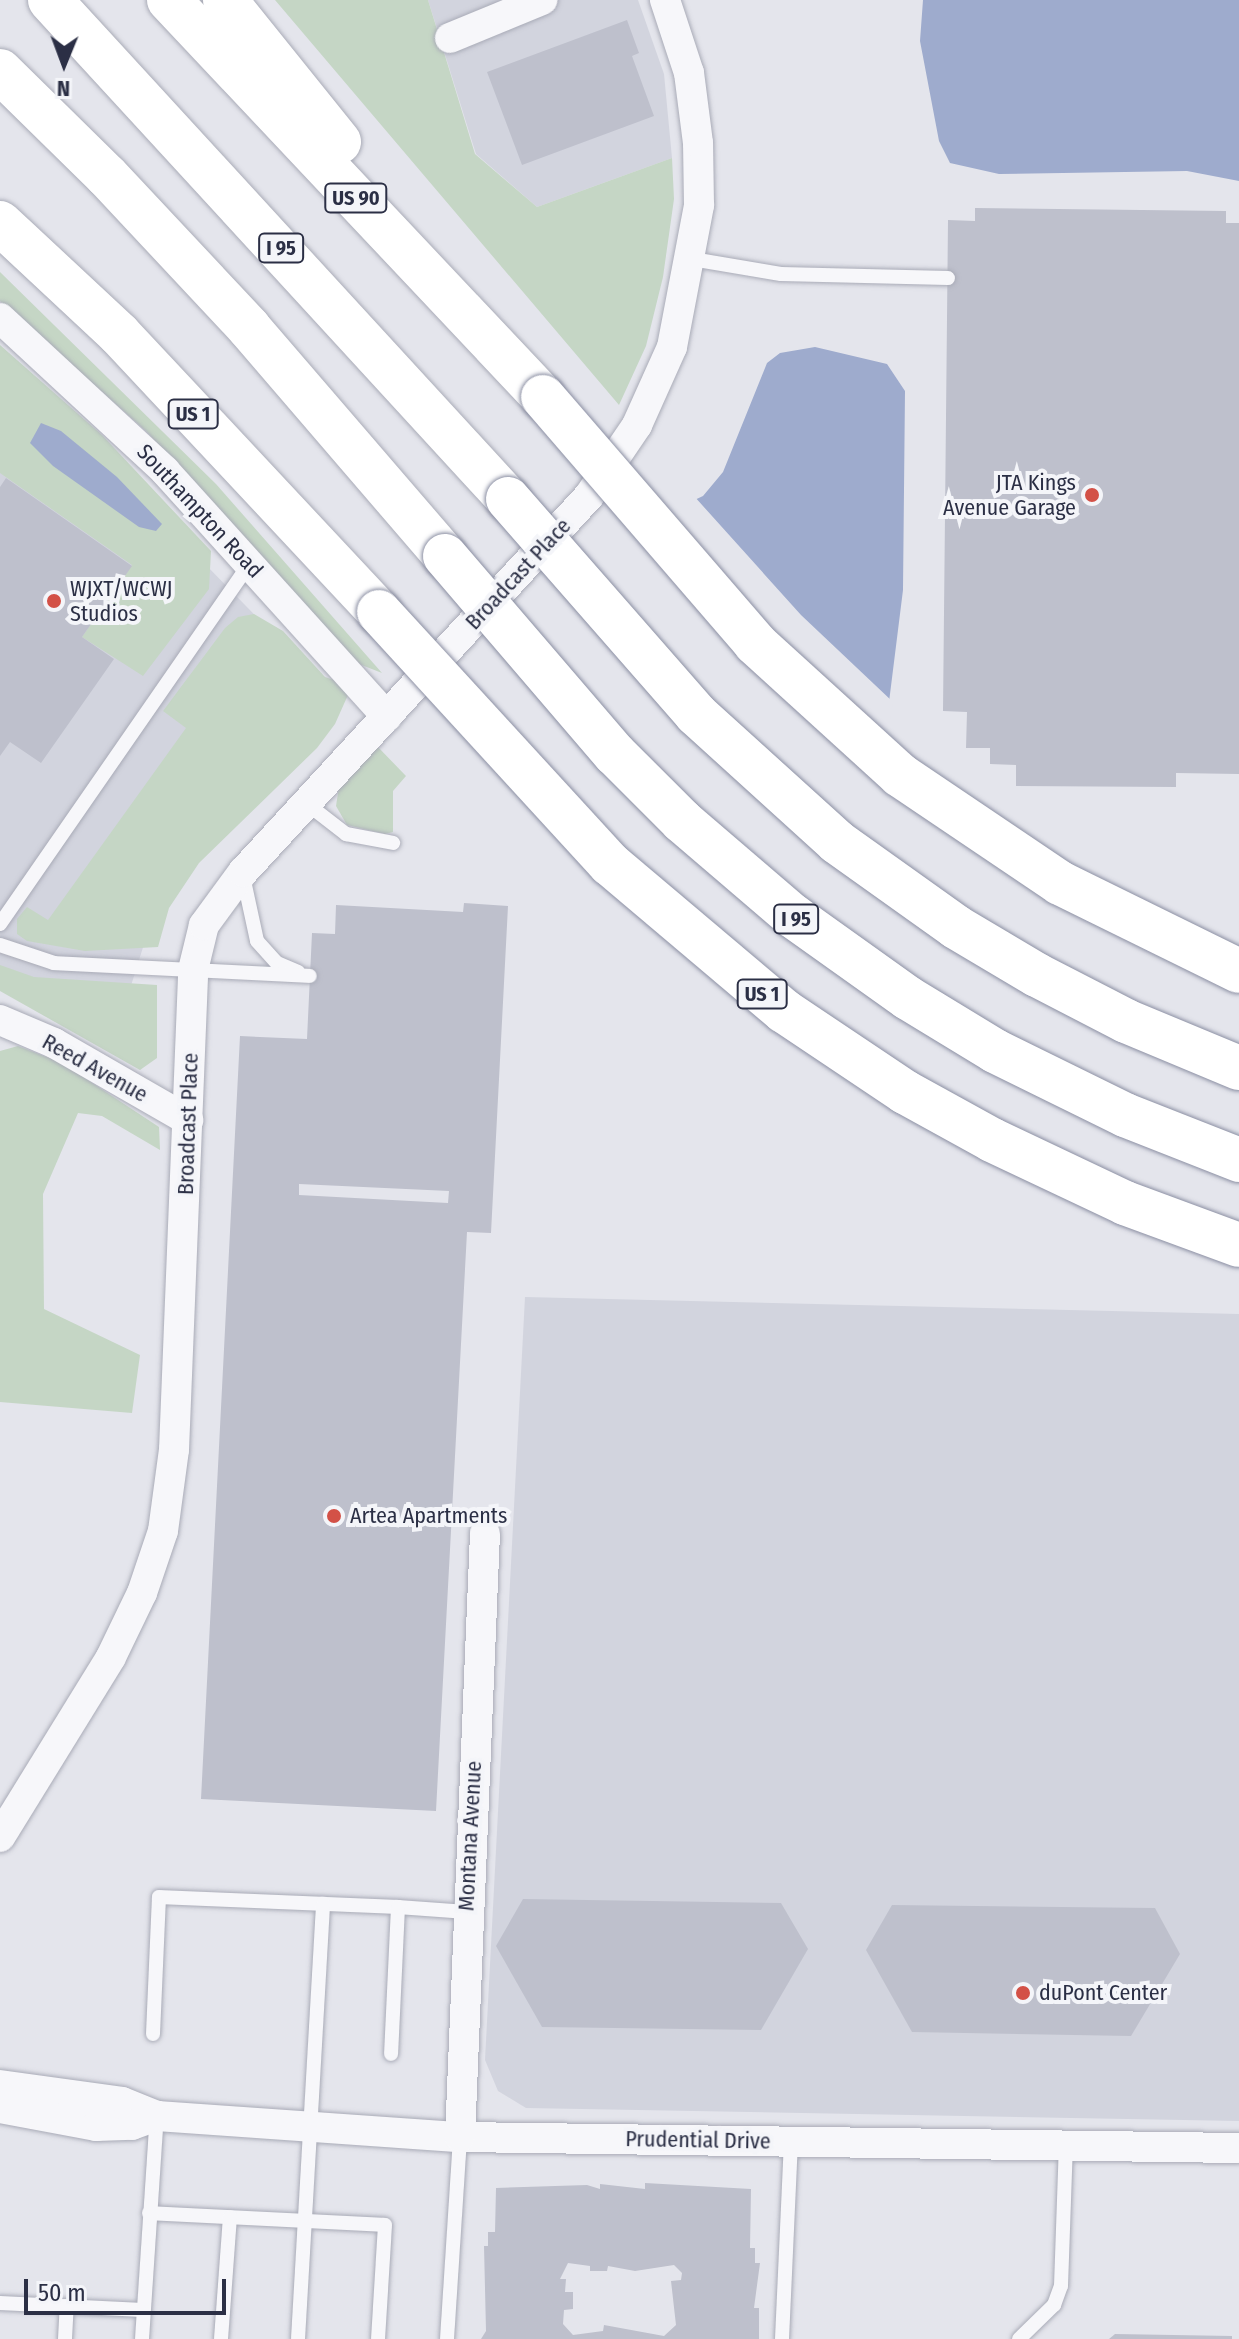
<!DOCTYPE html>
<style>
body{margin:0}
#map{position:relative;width:1239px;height:2339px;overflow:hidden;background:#e4e5ec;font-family:"Fira Sans Condensed",sans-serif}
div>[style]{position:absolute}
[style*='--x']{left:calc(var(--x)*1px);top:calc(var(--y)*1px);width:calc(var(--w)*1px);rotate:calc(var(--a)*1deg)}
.built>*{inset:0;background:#d2d4de}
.green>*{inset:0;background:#c5d6c5}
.water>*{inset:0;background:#9eabcd}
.pier>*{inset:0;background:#e4e5ec}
.building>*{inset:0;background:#bec0cc}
.roads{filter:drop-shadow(0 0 2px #a9abb7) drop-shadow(0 0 2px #a9abb7)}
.service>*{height:14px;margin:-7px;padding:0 7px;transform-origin:7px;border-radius:7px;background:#f7f7fa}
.minor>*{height:30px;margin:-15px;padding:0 15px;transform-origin:15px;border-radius:15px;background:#f7f7fa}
.motorway>*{height:44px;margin:-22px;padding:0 22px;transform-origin:22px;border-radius:22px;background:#fff}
.bridges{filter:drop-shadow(0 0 2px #8b8fa3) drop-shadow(0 0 2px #8b8fa3)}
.motorway-bridge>*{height:44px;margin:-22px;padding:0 22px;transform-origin:22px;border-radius:22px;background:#fff}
.dots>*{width:22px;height:22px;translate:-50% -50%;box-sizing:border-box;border:4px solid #f4f5f9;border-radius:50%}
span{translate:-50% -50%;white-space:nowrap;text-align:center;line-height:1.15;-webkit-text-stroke:8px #f4f5f9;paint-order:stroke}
.shield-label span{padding:2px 6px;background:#f4f5f9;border:2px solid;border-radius:6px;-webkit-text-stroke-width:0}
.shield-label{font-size:20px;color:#2b2f45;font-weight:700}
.poi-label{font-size:22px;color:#2b2f45}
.right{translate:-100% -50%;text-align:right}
.left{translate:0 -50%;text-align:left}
.street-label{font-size:22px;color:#2b2f45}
.north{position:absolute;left:24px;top:24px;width:80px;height:80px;-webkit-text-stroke:6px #f4f5f9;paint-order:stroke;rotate:181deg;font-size:22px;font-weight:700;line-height:32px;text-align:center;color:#2b2f45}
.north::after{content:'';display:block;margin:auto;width:28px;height:36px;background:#2b2f45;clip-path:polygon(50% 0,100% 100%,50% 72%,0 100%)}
.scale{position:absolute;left:24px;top:2279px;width:202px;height:36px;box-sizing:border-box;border:4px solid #2b2f45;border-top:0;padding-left:10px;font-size:24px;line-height:28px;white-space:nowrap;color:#2b2f45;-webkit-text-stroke:6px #f4f5f9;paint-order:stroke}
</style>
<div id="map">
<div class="built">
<i style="clip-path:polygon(428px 0,638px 0,664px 74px,672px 158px,537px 207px,476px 154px)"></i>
<i style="clip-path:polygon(0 354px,287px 648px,156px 906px,113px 1043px,0 976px)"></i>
<i style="clip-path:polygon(525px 1297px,1239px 1314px,1239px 2121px,526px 2108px,498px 2091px,485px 2060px)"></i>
</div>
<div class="green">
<i style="clip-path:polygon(275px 0,428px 0,475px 154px,537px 207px,672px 158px,674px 199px,663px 277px,646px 346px,619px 405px)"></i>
<i style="clip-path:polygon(0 272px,216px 484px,382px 673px,359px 664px,146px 431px,0 301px)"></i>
<i style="clip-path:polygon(0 345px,102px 435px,211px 551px,209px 589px,143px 676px,82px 637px,132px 565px,0 473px)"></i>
<i style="clip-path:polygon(254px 614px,283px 631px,325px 677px,352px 686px,335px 724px,317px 748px,199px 863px,169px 908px,158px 947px,85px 951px,27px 941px,17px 934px,17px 919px,27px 907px,48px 920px,186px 728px,163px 711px,225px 628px,238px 617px)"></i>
<i style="clip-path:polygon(376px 745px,406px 776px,393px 791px,393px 832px,385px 834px,347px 825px,336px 806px,339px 787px)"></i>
<i style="clip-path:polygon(0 965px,34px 977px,157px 985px,157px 1058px,140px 1070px,0 991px)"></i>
<i style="clip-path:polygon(18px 1046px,62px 1063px,159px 1127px,160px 1150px,102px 1116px,78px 1113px,43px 1194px,44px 1309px,140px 1355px,132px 1413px,0 1402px,0 1051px)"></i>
</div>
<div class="water">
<i style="clip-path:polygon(923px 0,1239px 0,1239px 181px,1187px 171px,999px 174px,950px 163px,939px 141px,920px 41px)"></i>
<i style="clip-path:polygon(815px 347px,887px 364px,905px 391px,903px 590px,887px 718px,686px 504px,703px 496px,723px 472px,767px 363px,780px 353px)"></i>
<i style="clip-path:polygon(41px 423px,61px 431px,117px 477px,162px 524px,156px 531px,139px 527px,53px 466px,30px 443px)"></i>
</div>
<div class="pier">
<i style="clip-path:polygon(694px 496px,801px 615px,893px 702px,890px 721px,879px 728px,839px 717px,673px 515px)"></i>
</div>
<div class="building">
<i style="clip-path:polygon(627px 20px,639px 53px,632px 56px,654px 116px,522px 165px,487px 72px)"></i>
<i style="clip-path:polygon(975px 208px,1226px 211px,1226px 223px,1239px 223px,1239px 774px,1176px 773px,1176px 787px,1016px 786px,1016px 765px,990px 764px,990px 748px,966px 748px,967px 712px,943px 711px,948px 220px,975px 221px)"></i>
<i style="clip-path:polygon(6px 478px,132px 566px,82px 637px,114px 659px,41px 763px,10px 742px,0 756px,0 487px)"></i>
<i style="clip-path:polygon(evenodd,464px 903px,508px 906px,491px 1233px,467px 1232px,436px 1811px,201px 1799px,240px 1036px,307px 1039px,312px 933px,335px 934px,336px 905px,463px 912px,464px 903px,299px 1184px,449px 1191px,448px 1203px,299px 1195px,299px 1184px)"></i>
<i style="clip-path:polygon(523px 1899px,781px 1903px,808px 1949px,761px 2030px,542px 2027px,496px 1946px)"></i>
<i style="clip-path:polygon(892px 1905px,1155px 1908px,1180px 1954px,1131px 2036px,912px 2032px,866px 1950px)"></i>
<i style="clip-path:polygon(evenodd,645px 2183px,751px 2189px,750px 2248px,755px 2248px,755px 2263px,760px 2263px,754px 2308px,759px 2308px,759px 2339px,481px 2339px,486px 2331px,484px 2246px,488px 2246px,488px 2232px,495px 2232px,496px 2188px,587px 2185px,600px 2189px,600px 2184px,645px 2189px,645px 2183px,568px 2263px,590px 2266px,590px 2271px,607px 2271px,608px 2266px,635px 2271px,674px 2265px,682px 2273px,681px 2280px,671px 2281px,676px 2325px,664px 2336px,604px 2325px,603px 2331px,573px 2335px,563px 2324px,564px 2310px,573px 2309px,573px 2292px,565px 2292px,566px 2279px,560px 2279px,568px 2263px)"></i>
<i style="clip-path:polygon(1115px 2334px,1232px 2336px,1232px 2339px,1109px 2339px)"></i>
</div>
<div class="roads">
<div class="service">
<i style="--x:692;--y:259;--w:90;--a:9.6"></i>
<i style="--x:781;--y:274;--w:167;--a:1.4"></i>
<i style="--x:306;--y:803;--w:51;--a:37.8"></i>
<i style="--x:346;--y:834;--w:48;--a:10.8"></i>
<i style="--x:243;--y:876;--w:66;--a:77.8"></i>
<i style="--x:257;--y:941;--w:30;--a:48"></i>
<i style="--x:277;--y:963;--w:23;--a:23"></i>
<i style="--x:0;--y:924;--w:438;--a:-55.3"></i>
<i style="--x:0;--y:945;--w:57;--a:18.4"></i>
<i style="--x:54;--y:963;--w:256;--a:2.9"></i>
<i style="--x:398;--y:1907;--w:69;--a:4.1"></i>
<i style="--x:153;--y:2034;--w:137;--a:-87.5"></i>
<i style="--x:159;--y:1897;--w:239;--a:2.4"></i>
<i style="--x:398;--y:1907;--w:147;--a:92.7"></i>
<i style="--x:149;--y:2213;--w:236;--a:2.9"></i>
<i style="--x:385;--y:2225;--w:114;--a:93.5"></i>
<i style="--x:0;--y:2303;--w:143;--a:2.8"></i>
<i style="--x:65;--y:2339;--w:33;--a:-87"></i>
<i style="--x:142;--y:2339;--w:224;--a:-86.2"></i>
<i style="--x:221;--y:2339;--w:122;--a:-85.8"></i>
<i style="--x:298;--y:2339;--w:436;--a:-86.7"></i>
<i style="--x:447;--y:2339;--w:202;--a:-86.3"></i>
<i style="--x:782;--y:2339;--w:197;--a:-87.4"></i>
<i style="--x:1019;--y:2339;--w:49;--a:-44.2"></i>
<i style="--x:1054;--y:2305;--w:20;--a:-70"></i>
<i style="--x:1061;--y:2286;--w:140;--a:-88"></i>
</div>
<div class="minor">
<i style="--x:450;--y:38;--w:100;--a:-22.4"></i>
<i style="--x:0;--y:318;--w:225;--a:42.8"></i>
<i style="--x:165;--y:471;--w:331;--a:47.9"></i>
<i style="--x:0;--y:1020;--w:59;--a:23.1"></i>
<i style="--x:54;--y:1043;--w:155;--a:29.9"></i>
<i style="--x:0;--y:1837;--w:211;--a:-58.3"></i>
<i style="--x:111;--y:1657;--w:71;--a:-64.2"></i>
<i style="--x:142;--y:1593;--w:65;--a:-71.3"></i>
<i style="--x:163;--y:1531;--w:82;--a:-82.3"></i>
<i style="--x:174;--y:1450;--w:480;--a:-87.7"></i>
<i style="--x:193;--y:970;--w:46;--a:-76.3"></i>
<i style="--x:204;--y:925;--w:66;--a:-53.7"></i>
<i style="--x:243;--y:872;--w:511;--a:-47.38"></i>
<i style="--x:589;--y:496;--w:86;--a:-55.9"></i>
<i style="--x:637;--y:425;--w:85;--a:-65.8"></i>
<i style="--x:672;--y:347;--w:145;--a:-79.2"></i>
<i style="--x:699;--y:205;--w:62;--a:-90.9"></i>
<i style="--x:698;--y:143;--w:71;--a:-97.3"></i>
<i style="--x:689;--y:73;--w:77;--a:-108.2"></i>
<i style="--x:0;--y:2085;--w:123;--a:7.9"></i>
<i style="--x:122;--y:2102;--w:38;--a:22"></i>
<i style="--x:157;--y:2116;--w:304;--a:4"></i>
<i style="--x:460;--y:2137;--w:779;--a:0.81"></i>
<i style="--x:0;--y:2108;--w:98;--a:10.6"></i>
<i style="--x:96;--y:2126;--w:36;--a:-2"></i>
<i style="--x:132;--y:2125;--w:27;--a:-20"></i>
<i style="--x:460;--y:2137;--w:604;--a:-87.63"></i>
</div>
<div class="motorway">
<i style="--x:50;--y:0;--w:677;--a:47.45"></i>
<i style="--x:169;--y:0;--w:545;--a:46.71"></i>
<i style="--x:225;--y:0;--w:182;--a:51.2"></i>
<i style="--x:0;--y:71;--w:150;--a:44.5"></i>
<i style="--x:107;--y:176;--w:208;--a:46.9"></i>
<i style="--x:249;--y:328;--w:301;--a:49.3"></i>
<i style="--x:0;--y:223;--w:163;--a:43"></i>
<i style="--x:119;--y:334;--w:381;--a:46.9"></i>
</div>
</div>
<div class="bridges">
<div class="motorway-bridge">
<i style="--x:543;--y:397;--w:325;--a:49.2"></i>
<i style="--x:755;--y:643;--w:196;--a:42.3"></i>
<i style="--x:900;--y:775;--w:193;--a:34"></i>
<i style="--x:1060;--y:883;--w:199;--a:26.2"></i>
<i style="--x:508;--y:499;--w:286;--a:48.8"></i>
<i style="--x:696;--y:714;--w:190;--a:42.2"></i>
<i style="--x:837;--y:842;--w:146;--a:35.5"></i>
<i style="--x:956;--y:927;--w:94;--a:30.7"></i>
<i style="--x:1037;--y:975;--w:100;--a:27.3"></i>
<i style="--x:1126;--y:1021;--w:122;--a:22.6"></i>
<i style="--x:445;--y:556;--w:261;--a:49.4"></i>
<i style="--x:615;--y:754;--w:95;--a:45"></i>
<i style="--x:682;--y:821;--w:146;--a:40.6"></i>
<i style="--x:793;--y:916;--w:141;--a:35.5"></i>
<i style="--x:908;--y:998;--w:102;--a:31.3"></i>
<i style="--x:995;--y:1051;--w:145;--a:26.2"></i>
<i style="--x:1125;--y:1115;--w:123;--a:21.5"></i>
<i style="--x:379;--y:612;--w:342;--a:47.5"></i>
<i style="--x:610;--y:864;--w:228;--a:40.2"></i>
<i style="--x:784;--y:1011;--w:146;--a:33.8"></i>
<i style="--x:905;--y:1092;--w:99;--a:28.9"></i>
<i style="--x:992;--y:1140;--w:147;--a:25.3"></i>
<i style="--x:1125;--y:1203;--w:121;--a:20.2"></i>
</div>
</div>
<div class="dots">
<i style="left:1092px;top:495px;background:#d35147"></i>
<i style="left:54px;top:601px;background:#d35147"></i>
<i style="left:334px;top:1516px;background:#d35147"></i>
<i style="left:1023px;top:1993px;background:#d35147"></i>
</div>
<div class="shield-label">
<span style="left:356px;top:198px">US 90</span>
<span style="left:281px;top:248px">I 95</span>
<span style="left:193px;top:414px">US 1</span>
<span style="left:796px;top:919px">I 95</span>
<span style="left:762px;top:994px">US 1</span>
</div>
<div class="poi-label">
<span class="right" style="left:1076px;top:495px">JTA Kings<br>Avenue Garage</span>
<span class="left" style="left:70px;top:601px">WJXT/WCWJ<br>Studios</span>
<span class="left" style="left:350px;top:1516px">Artea Apartments</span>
<span class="left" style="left:1039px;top:1993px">duPont Center</span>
</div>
<div class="street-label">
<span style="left:200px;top:511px;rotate:47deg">Southampton Road</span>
<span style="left:518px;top:574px;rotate:-47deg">Broadcast Place</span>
<span style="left:95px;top:1068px;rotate:29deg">Reed Avenue</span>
<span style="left:188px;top:1124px;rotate:-88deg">Broadcast Place</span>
<span style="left:470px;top:1836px;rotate:-87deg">Montana Avenue</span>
<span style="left:698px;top:2140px;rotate:1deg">Prudential Drive</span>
</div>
<div class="north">N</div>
<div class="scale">50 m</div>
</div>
